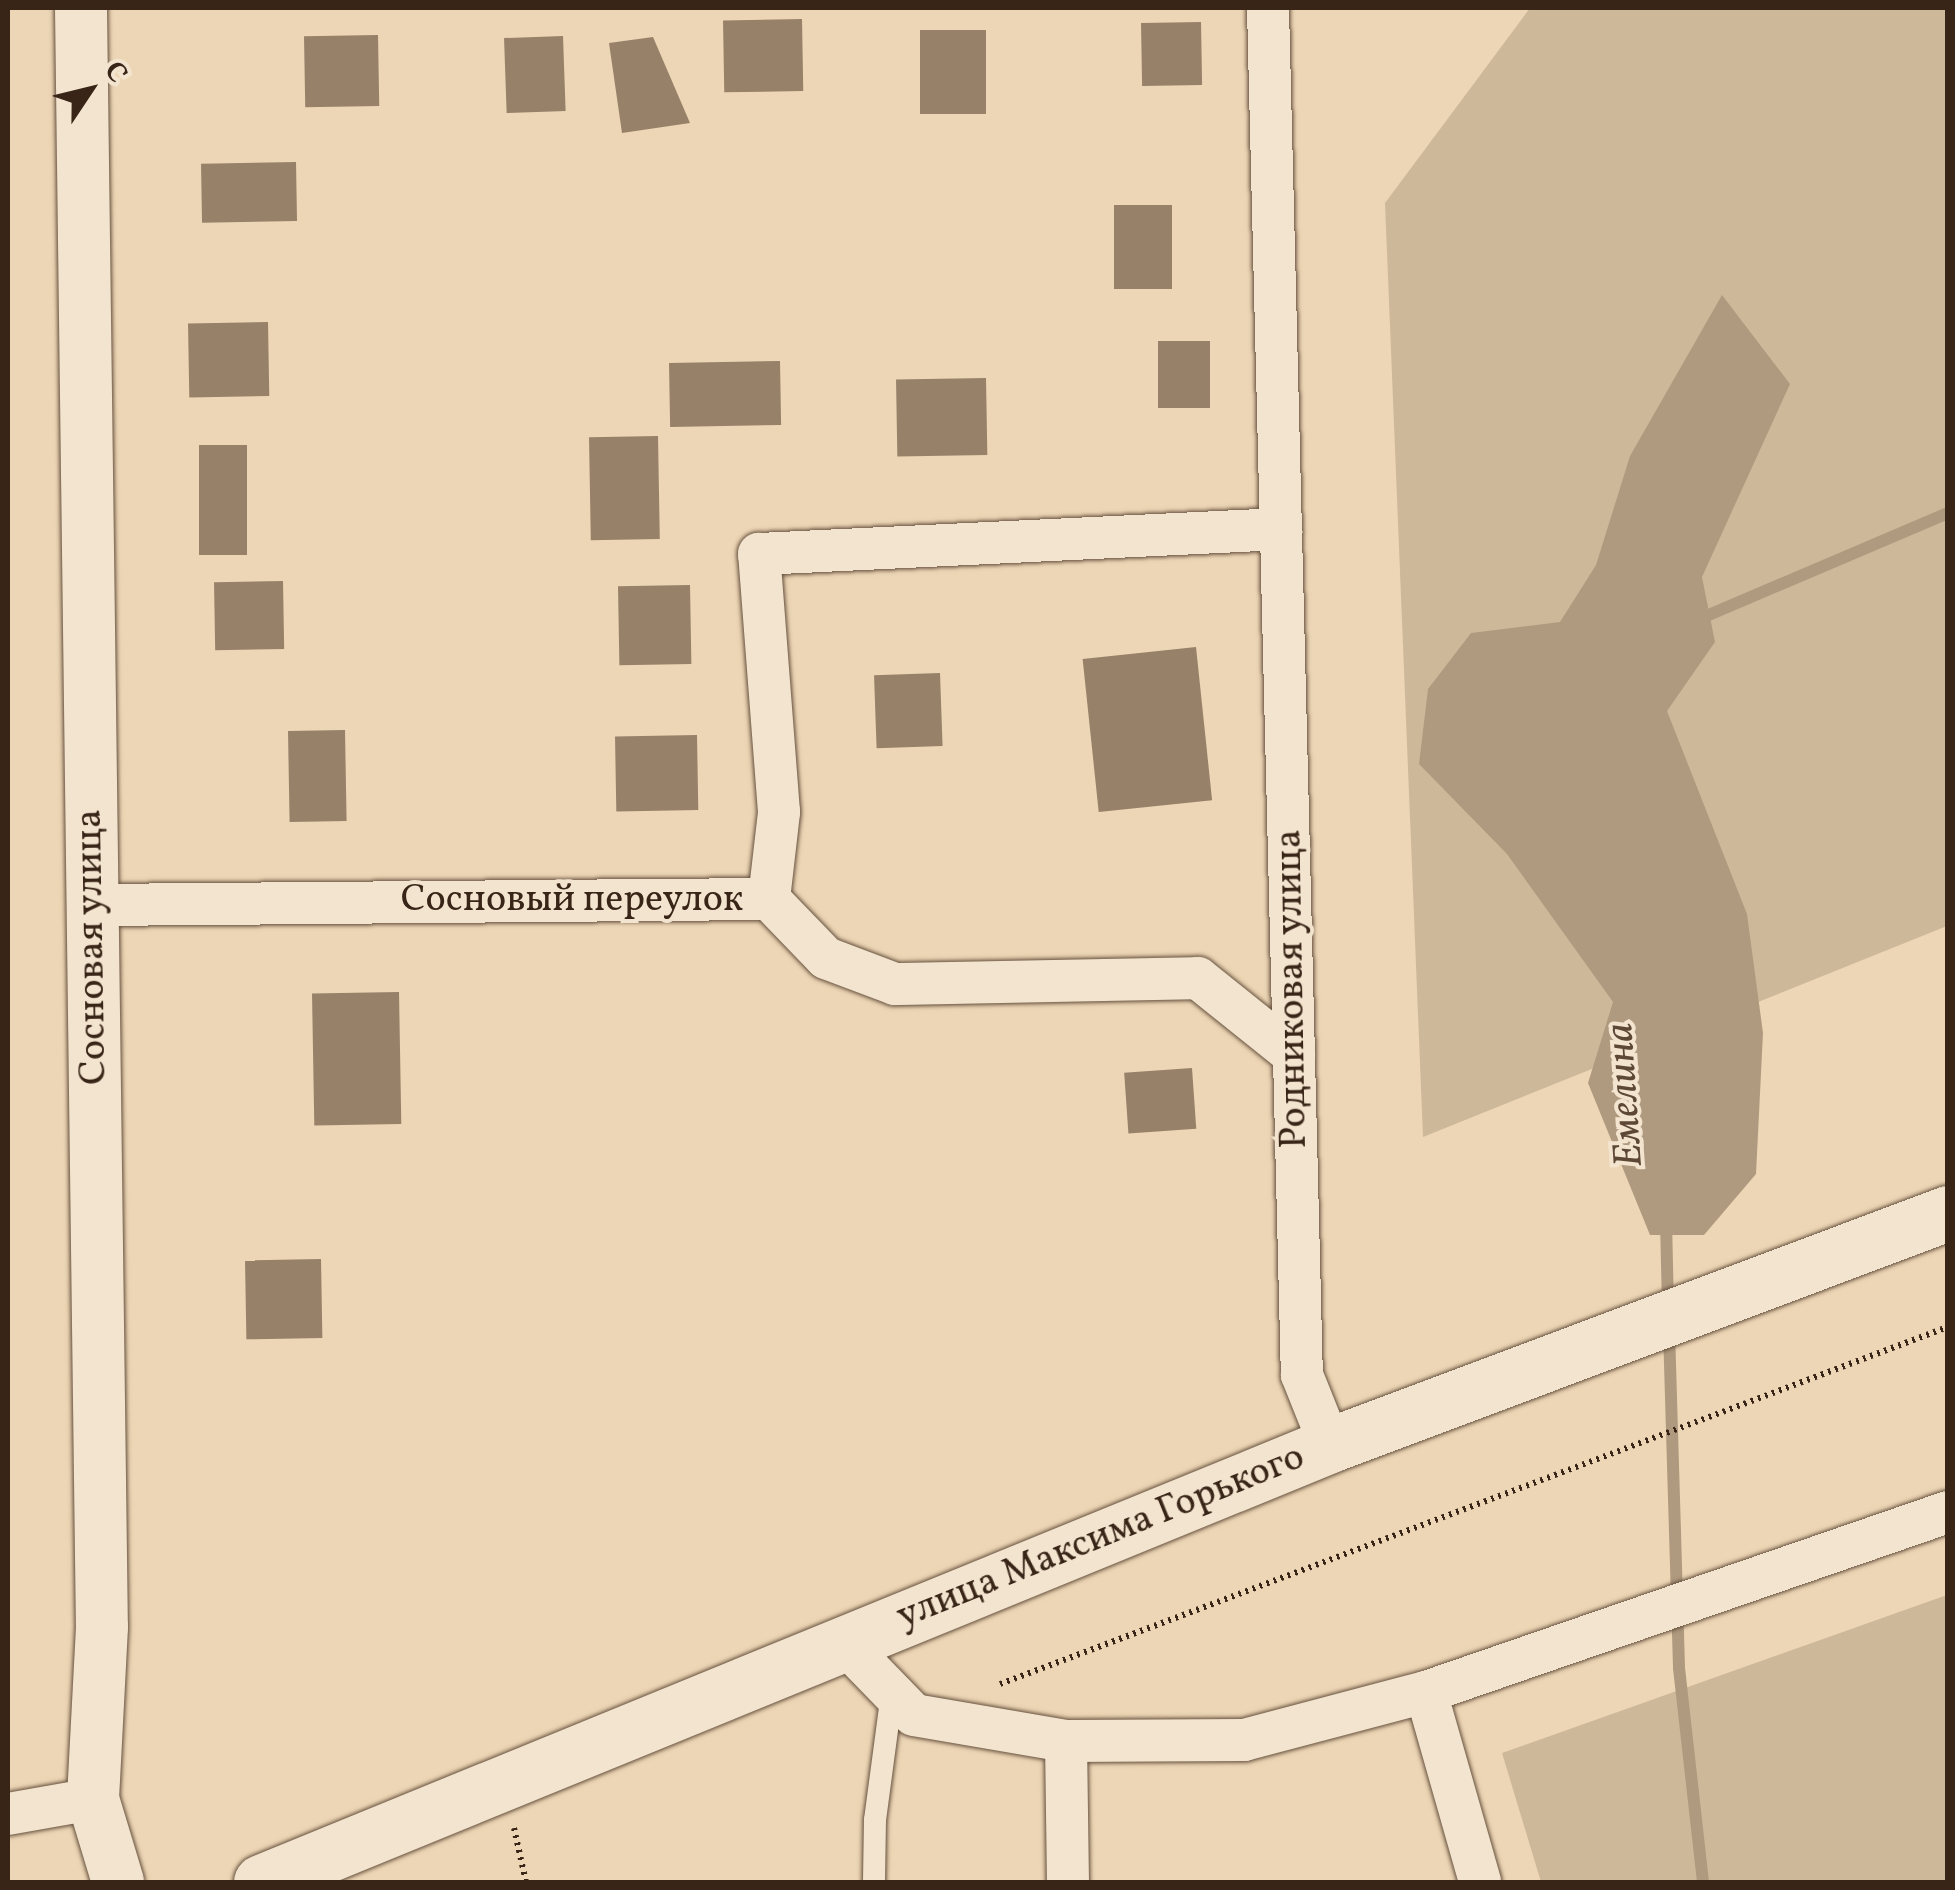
<!DOCTYPE html>
<meta charset="utf-8">
<style>
body{margin:0}
#map{position:relative;width:1955px;height:1890px;overflow:hidden;background:#edd6b5;font-family:Vollkorn,serif}
div>[style]{position:absolute}
[style*='--x']{left:calc(var(--x)*1px);top:calc(var(--y)*1px);width:calc(var(--w)*1px);rotate:calc(var(--a)*1deg)}
.green>*{inset:0;background:#ceb89a}
.water>*{inset:0;background:#b09a7f}
.stream>*{height:12px;margin:-6px;padding:0 6px;transform-origin:6px;border-radius:6px;background:#b09a7f}
.building>*{inset:0;background:#978169;transform-origin:0 0}
.path>*{height:6px;margin-top:-3px;transform-origin:0;background:repeating-linear-gradient(90deg,#392517 0 2.5px,transparent 0 7.5px)}
.roads{filter:drop-shadow(0 0 2px #66513e) drop-shadow(0 0 2px #66513e)}
.service>*{height:22px;margin:-11px;padding:0 11px;transform-origin:11px;border-radius:11px;background:#f3e4cf}
.minor>*{height:42px;margin:-21px;padding:0 21px;transform-origin:21px;border-radius:21px;background:#f3e4cf}
.tertiary>*{height:52px;margin:-26px;padding:0 26px;transform-origin:26px;border-radius:26px;background:#f3e4cf}
.secondary>*{height:55px;margin:-27.5px;padding:0 27.5px;transform-origin:27.5px;border-radius:27.5px;background:#f3e4cf}
span{translate:-50% -50%;white-space:nowrap;text-align:center;line-height:1.15;-webkit-text-stroke:8px #f3e4cf;paint-order:stroke}
.street-label{font-size:38px;color:#392517}
.water-label{font-size:40px;color:#5d4836;font-style:italic}
.frame{position:absolute;inset:0;border:10px solid #392517;pointer-events:none}
.north{position:absolute;left:40px;top:40px;width:100px;height:100px;-webkit-text-stroke:8px #f3e4cf;paint-order:stroke;rotate:55deg;font-size:28px;font-weight:700;line-height:40px;text-align:center;color:#392517}
.north::after{content:'';display:block;margin:auto;width:35px;height:45px;background:#392517;clip-path:polygon(50% 0,100% 100%,50% 72%,0 100%)}
</style>
<div id="map">
<div class="green">
<i style="clip-path:polygon(1530px 8px,1947px 8px,1947px 926px,1423px 1137px,1385px 203px)"></i>
<i style="clip-path:polygon(1947px 1595px,1947px 1882px,1541px 1882px,1502px 1753px)"></i>
</div>
<div class="water">
<i style="clip-path:polygon(1722px 295px,1790px 384px,1702px 577px,1715px 642px,1667px 711px,1747px 914px,1763px 1033px,1756px 1174px,1704px 1235px,1650px 1235px,1588px 1083px,1613px 1002px,1507px 854px,1419px 764px,1428px 689px,1471px 633px,1560px 622px,1596px 565px,1630px 456px)"></i>
</div>
<div class="stream">
<i style="--x:1697;--y:620;--w:273;--a:-23.1"></i>
<i style="--x:1666;--y:1220;--w:85;--a:88.7"></i>
<i style="--x:1669;--y:1330;--w:338;--a:88.3"></i>
<i style="--x:1679;--y:1668;--w:215;--a:83.6"></i>
</div>
<div class="building">
<i style="left:802px;top:19px;width:72px;height:79px;rotate:89deg"></i>
<i style="left:1201px;top:22px;width:63px;height:60px;rotate:89deg"></i>
<i style="left:920px;top:30px;width:66px;height:84px"></i>
<i style="left:378px;top:35px;width:71px;height:74px;rotate:89deg"></i>
<i style="left:563px;top:36px;width:75px;height:59px;rotate:88deg"></i>
<i style="clip-path:polygon(653px 37px,690px 123px,622px 133px,609px 43px)"></i>
<i style="left:296px;top:162px;width:59px;height:95px;rotate:89deg"></i>
<i style="left:1114px;top:205px;width:58px;height:84px"></i>
<i style="left:268px;top:322px;width:74px;height:80px;rotate:89deg"></i>
<i style="left:1158px;top:341px;width:52px;height:67px"></i>
<i style="left:780px;top:361px;width:64px;height:111px;rotate:89deg"></i>
<i style="left:986px;top:378px;width:77px;height:90px;rotate:89deg"></i>
<i style="left:658px;top:436px;width:103px;height:69px;rotate:89deg"></i>
<i style="left:199px;top:445px;width:48px;height:110px"></i>
<i style="left:283px;top:581px;width:68px;height:69px;rotate:89deg"></i>
<i style="left:690px;top:585px;width:79px;height:72px;rotate:89deg"></i>
<i style="left:1196px;top:647px;width:154px;height:114px;rotate:84deg"></i>
<i style="left:940px;top:673px;width:73px;height:66px;rotate:88deg"></i>
<i style="left:345px;top:730px;width:91px;height:57px;rotate:89deg"></i>
<i style="left:697px;top:735px;width:75px;height:82px;rotate:89deg"></i>
<i style="left:399px;top:992px;width:132px;height:87px;rotate:89deg"></i>
<i style="left:1192px;top:1068px;width:61px;height:68px;rotate:86deg"></i>
<i style="left:321px;top:1259px;width:79px;height:76px;rotate:89deg"></i>
</div>
<div class="path">
<i style="--x:1000;--y:1684;--w:1013;--a:-20.64"></i>
<i style="--x:514;--y:1828;--w:55;--a:77.5"></i>
</div>
<div class="roads">
<div class="service">
<i style="--x:874;--y:1882;--w:62;--a:-89.1"></i>
<i style="--x:875;--y:1820;--w:128;--a:-82.4"></i>
</div>
<div class="minor">
<i style="--x:1268;--y:8;--w:1367;--a:88.58"></i>
<i style="--x:1302;--y:1375;--w:75;--a:68.2"></i>
<i style="--x:769;--y:899;--w:88;--a:-83.4"></i>
<i style="--x:779;--y:812;--w:259;--a:-94.4"></i>
<i style="--x:759;--y:554;--w:523;--a:-2.74"></i>
<i style="--x:93;--y:905;--w:676;--a:-0.51"></i>
<i style="--x:769;--y:899;--w:82;--a:46"></i>
<i style="--x:826;--y:958;--w:74;--a:20.6"></i>
<i style="--x:895;--y:984;--w:303;--a:-1.1"></i>
<i style="--x:1198;--y:978;--w:123;--a:38.7"></i>
<i style="--x:844;--y:1643;--w:100;--a:45.8"></i>
<i style="--x:914;--y:1715;--w:154;--a:9.7"></i>
<i style="--x:1066;--y:1741;--w:178;--a:-0.3"></i>
<i style="--x:1244;--y:1740;--w:188;--a:-14.8"></i>
<i style="--x:1426;--y:1692;--w:552;--a:-19.03"></i>
<i style="--x:1426;--y:1692;--w:198;--a:74.1"></i>
<i style="--x:1066;--y:1741;--w:141;--a:89.2"></i>
<i style="--x:8;--y:1814;--w:86;--a:-10"></i>
</div>
<div class="tertiary">
<i style="--x:81;--y:8;--w:1619;--a:89.26"></i>
<i style="--x:102;--y:1627;--w:172;--a:93"></i>
<i style="--x:93;--y:1799;--w:87;--a:73.2"></i>
</div>
<div class="secondary">
<i style="--x:261;--y:1882;--w:1155;--a:-22.23"></i>
<i style="--x:1330;--y:1445;--w:660;--a:-20.58"></i>
</div>
</div>
<div class="street-label">
<span style="left:572px;top:901px">Сосновый переулок</span>
<span style="left:93px;top:947px;rotate:-91deg">Сосновая улица</span>
<span style="left:1293px;top:989px;rotate:-91deg">Родниковая улица</span>
<span style="left:1101px;top:1538px;rotate:-22deg">улица Максима Горького</span>
</div>
<div class="water-label">
<span style="left:1626px;top:1095px;rotate:-94deg">Емелина</span>
</div>
<div class="frame"></div>
<div class="north">С</div>
</div>
